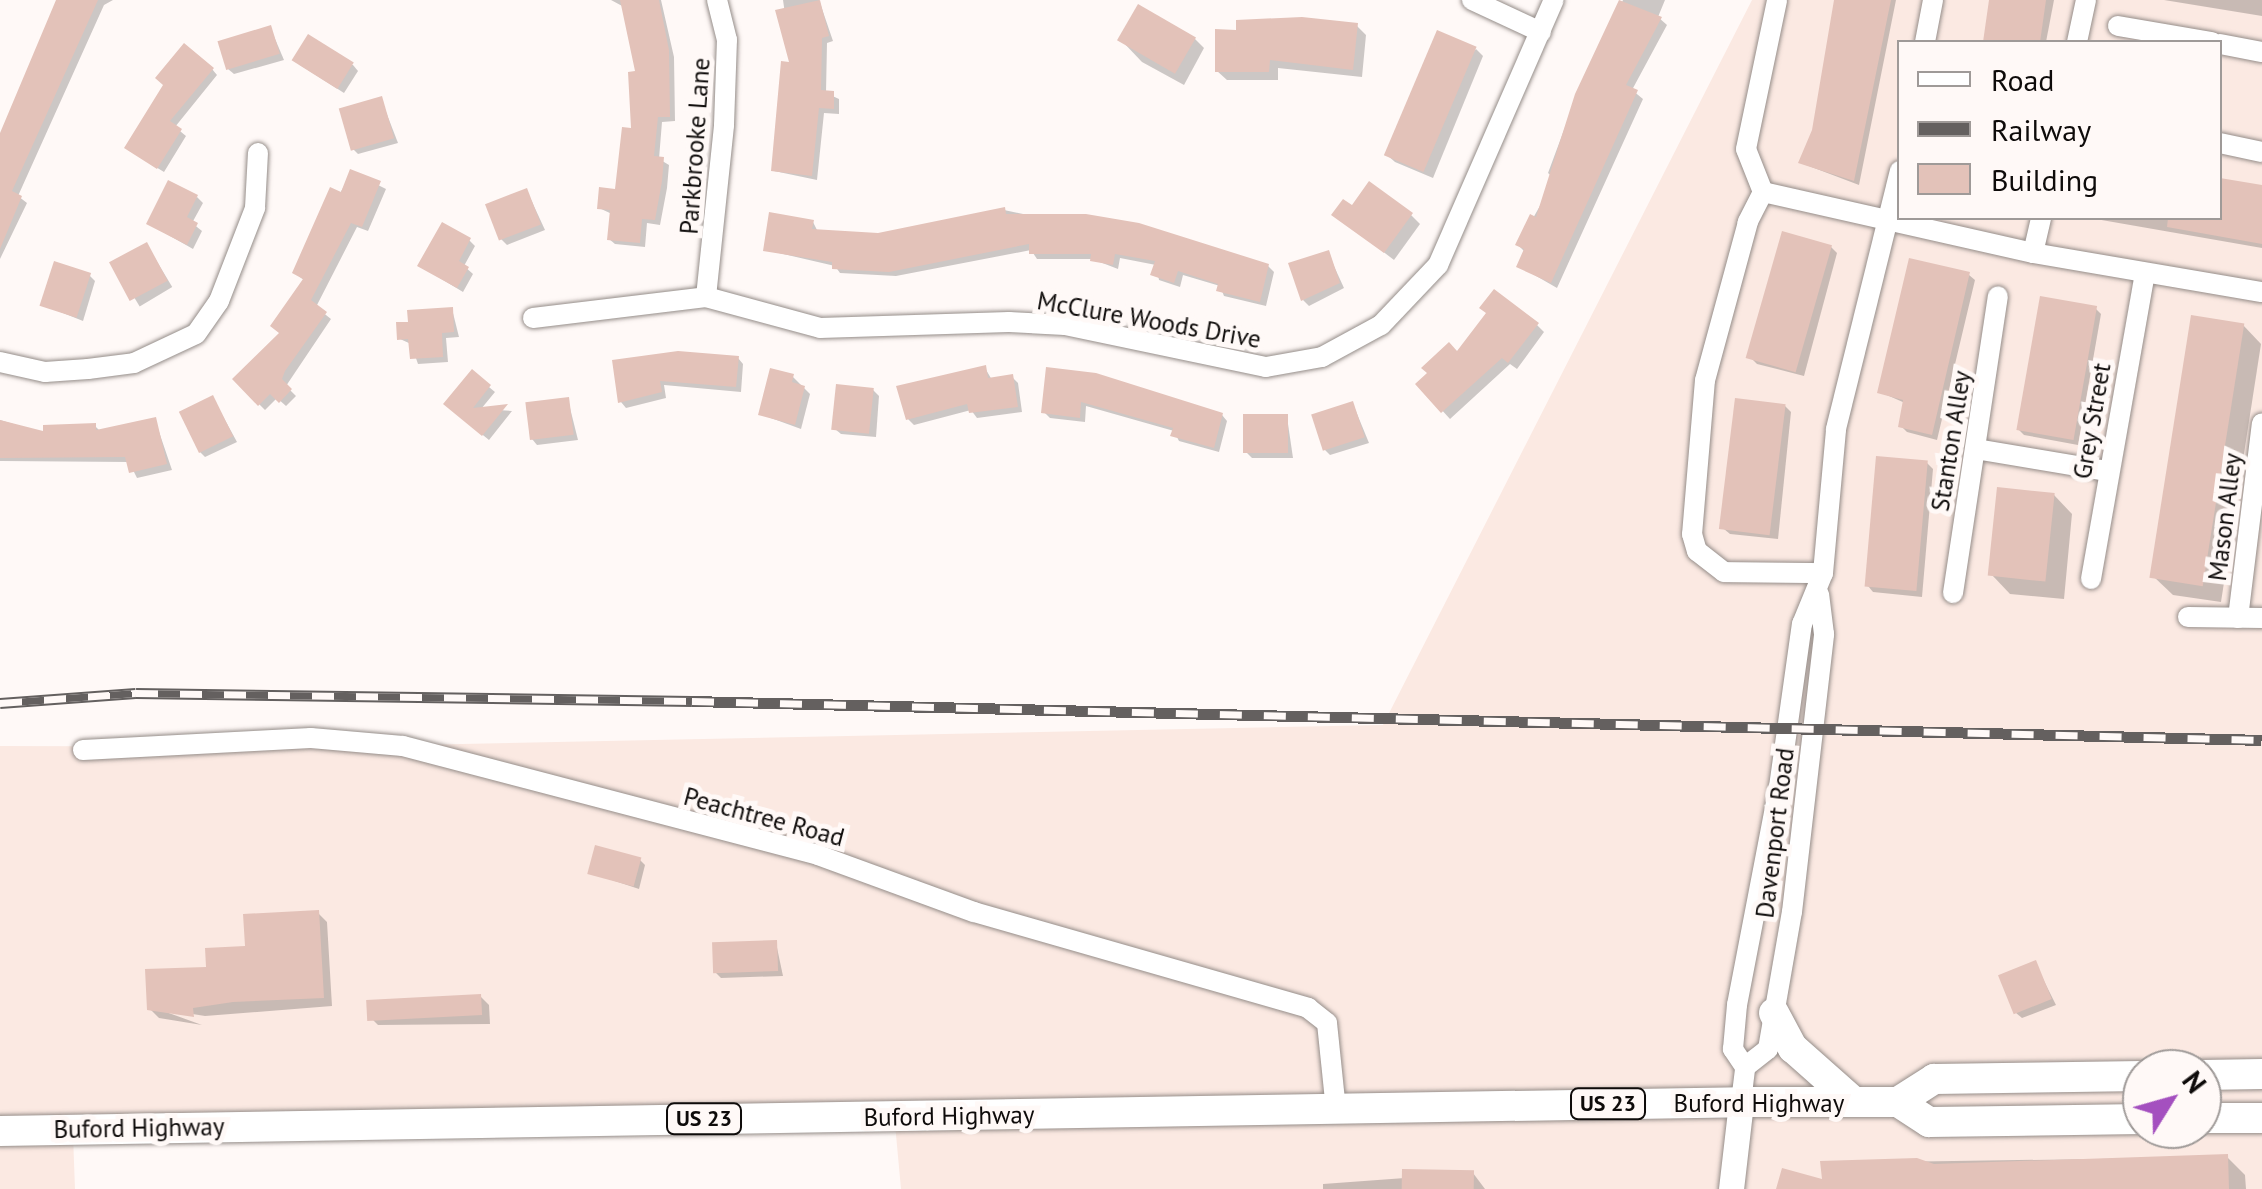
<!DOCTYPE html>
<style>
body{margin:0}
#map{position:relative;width:2262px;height:1189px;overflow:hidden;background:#fff9f7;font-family:"PT Sans",sans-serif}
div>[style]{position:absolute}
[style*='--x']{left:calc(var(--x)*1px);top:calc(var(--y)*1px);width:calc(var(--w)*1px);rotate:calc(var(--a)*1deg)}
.built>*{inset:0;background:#fbe9e2}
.shadow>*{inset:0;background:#0003;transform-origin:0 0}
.building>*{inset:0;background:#e3c2b9;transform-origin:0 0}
.roads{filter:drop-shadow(0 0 2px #958d89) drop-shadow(0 0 2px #958d89)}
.minor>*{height:20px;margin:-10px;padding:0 10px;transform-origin:10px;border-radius:10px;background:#fff}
.tertiary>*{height:25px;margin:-12.5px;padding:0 12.5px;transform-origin:12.5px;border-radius:12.5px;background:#fff}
.primary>*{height:30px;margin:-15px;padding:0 15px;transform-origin:15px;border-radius:15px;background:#fff}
.rail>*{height:11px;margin-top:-5.5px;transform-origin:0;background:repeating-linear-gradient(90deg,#fff9f7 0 22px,#64605f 0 44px);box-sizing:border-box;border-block:2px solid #64605f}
span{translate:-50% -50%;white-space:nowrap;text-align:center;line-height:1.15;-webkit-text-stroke:10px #fff9f7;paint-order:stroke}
.shield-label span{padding:2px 8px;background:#fff9f7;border:2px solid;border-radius:8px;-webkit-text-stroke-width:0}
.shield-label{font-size:22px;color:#0e0b0a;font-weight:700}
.street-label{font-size:25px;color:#0e0b0a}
.legend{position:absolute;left:1897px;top:40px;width:325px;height:180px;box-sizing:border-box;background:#fff9f7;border:2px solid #9f9a98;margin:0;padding:12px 18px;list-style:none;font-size:30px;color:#0e0b0a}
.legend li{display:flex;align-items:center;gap:20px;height:50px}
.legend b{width:50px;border:2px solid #9f9a98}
.north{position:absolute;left:2122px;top:1049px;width:100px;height:100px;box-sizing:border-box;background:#fff9f7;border:2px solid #9f9a98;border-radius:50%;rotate:53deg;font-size:28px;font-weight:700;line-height:40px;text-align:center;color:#0e0b0a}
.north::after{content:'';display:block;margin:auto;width:35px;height:45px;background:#a450bf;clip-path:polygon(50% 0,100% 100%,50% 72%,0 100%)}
</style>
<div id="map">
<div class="built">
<i style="clip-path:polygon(evenodd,1752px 0,2262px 0,2262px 1189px,901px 1189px,894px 1113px,73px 1135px,75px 1189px,0 1189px,0 746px,314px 747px,1383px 725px,1752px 0,1900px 42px,2220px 42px,2220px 218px,1900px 218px,1900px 42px,1752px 0,2142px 1069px,2202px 1069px,2202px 1129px,2142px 1129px,2142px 1069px)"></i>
</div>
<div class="shadow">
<i style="clip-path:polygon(57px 0,113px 0,104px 5px,18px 196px,27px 203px,0 259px,0 136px)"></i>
<i style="clip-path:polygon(611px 0,661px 0,674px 57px,675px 121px,662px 122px,659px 159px,669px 165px,667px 188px,660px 225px,647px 223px,645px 247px,615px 244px,609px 239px,612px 214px,599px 208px,617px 192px,634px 130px,638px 74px,624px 7px)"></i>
<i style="clip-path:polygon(783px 0,819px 0,833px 41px,827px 43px,826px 93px,839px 99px,839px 114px,824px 113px,817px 180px,774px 171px,792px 64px)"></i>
<i style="clip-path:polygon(1623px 0,1665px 0,1658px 17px,1667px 25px,1632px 90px,1643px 99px,1557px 288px,1519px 266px,1525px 252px,1518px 245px,1555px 179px,1548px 173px,1577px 95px)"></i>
<i style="clip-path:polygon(1836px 0,1896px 0,1859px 185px,1801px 163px,1814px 131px)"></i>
<i style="clip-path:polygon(1993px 0,2054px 0,2046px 42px,1985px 42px)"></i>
<i style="clip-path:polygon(2164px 0,2262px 0,2262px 16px)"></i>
<i style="clip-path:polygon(1357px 26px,1366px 35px,1362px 77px,1278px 68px,1278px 80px,1227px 80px,1217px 71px)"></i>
<i style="clip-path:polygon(270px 27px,284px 60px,234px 74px,228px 69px)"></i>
<i style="clip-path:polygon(1195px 39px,1204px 48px,1184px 85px,1142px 62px,1121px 40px)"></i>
<i style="clip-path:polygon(1476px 49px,1483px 56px,1433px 178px,1395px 162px,1387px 155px)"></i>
<i style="clip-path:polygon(300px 65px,353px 65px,358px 71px,344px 93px)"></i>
<i style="clip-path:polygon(212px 69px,217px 75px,175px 127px,186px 136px,164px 172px,133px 153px)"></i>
<i style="clip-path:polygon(381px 99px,398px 143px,358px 154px,352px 148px)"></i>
<i style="clip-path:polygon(352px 172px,386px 189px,368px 231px,357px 227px,316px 307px,331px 319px,286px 386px,296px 396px,286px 406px,277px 398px,265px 410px,235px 380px,282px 334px,305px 281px,295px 273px)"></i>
<i style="clip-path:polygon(2220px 181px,2262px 188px,2262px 248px,2090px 218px,2220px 218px)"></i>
<i style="clip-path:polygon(527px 191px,545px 230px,507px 245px,501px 239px)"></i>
<i style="clip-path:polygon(197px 197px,203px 203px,192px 223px,202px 231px,193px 249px,149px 224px)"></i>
<i style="clip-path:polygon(1004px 210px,1268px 266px,1274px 272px,1266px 306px,1224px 296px,1220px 286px,1183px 275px,1180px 287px,1159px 280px,1156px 265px,1120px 258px,1118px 269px,1092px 259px,1037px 259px,1031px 250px,896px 276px,840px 273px,835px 266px,766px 250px,813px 222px,818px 232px,879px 235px)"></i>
<i style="clip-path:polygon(1335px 215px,1411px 215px,1420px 224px,1394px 260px)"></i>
<i style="clip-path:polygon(469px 240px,475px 246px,464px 266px,473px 274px,463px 292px,420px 266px)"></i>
<i style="left:147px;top:245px;width:49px;height:38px;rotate:59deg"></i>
<i style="clip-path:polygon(1831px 247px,1837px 253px,1804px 376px,1757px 364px,1751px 358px)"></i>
<i style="clip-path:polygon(1328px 253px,1344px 288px,1309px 306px,1303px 300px)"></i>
<i style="clip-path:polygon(89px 275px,95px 281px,83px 321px,43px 305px)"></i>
<i style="clip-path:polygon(1969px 275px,1975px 280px,1937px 440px,1907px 432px,1901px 426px,1905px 403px,1880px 392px)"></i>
<i style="clip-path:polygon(452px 309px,459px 337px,446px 338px,448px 362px,418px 364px,411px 344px,400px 339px,411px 324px)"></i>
<i style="clip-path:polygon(2096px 309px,2101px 314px,2078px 445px,2024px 435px,2018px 429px)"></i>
<i style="clip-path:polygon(1537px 325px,1544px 332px,1517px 369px,1510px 364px,1450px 419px,1418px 384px)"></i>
<i style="clip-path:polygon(2243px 325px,2261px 344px,2221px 602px,2173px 595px,2154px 577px)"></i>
<i style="clip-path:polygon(678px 353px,738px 358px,743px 364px,741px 392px,664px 385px,666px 398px,626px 408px,621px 402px)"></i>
<i style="clip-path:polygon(985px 368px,992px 380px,1012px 377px,1018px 383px,1022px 412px,977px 418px,971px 410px,914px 425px,908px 419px)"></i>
<i style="clip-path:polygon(1048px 370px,1222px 415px,1227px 421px,1219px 452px,1179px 441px,1174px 431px,1086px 406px,1085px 422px,1050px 418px,1044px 412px)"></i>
<i style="clip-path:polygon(472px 373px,495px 392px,481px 409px,512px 411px,489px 440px,452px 410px)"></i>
<i style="clip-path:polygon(793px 377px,810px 394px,801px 429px,760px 414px)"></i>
<i style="clip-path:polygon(873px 390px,879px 396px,876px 437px,841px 434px,835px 429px)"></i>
<i style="clip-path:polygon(213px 398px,237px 442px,205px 457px,199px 451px)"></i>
<i style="clip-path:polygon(568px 400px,578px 440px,537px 445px,532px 439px)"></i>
<i style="clip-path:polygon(1353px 404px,1369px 443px,1330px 455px,1324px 449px)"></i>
<i style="clip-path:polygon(1785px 406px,1791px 412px,1778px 539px,1730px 534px,1724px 529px)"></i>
<i style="clip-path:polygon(1287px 417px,1293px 458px,1252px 458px,1246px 452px)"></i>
<i style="clip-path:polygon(0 420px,46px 434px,95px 426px,101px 432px,155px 420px,172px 470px,137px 478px,129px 462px,0 461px)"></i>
<i style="clip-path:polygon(1927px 463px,1933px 469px,1922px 597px,1873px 592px,1868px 586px)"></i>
<i style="clip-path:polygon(2054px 495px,2072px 514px,2064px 599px,2010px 594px,1992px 575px)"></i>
<i style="clip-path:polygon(639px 859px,645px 865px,639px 889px,591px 873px)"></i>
<i style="clip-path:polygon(318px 913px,327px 922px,332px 1006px,205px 1016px,155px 1008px,202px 1025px,159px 1018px,150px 1009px)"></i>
<i style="clip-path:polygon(776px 943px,783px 976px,721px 978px,715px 972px)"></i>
<i style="clip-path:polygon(2035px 963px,2056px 1005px,2022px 1018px,2016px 1013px)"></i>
<i style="clip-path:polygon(480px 996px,489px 1005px,490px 1024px,378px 1025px,369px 1016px)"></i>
<i style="clip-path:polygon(2227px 1157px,2245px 1175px,2246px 1189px,1778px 1189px,1825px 1182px,1823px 1163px)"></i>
<i style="clip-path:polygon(1473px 1173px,1485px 1189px,1323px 1189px,1323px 1184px)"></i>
</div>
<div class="building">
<i style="clip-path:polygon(56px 0,98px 0,12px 191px,22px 196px,0 249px,0 133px)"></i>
<i style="clip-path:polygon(620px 0,659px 0,669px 50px,670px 117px,658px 117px,654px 156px,664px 157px,662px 181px,655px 220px,642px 219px,640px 243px,607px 240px,610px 210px,597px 209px,599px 187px,615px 189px,622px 127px,631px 128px,628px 72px,635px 71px)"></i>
<i style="clip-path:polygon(820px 0,829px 36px,822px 38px,821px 90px,834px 91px,834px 109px,819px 108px,812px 176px,771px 171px,781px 61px,789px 62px,775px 10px)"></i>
<i style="clip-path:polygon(1619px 0,1662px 17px,1626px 85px,1638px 90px,1551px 283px,1516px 267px,1524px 249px,1515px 245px,1530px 214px,1536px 217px,1575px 94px)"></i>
<i style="clip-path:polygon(1834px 0,1891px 0,1854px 181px,1798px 163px,1812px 130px)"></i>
<i style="clip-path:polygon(1989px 0,2046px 0,2040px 42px,1983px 42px)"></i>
<i style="left:1138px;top:4px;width:67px;height:42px;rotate:30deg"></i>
<i style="clip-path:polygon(1302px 17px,1358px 23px,1353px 70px,1270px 60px,1269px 72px,1215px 72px,1215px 29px,1236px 30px,1236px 20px)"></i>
<i style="left:271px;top:25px;width:30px;height:56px;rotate:73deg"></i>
<i style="left:1437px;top:30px;width:43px;height:136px;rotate:23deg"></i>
<i style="left:308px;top:34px;width:54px;height:31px;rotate:32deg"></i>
<i style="clip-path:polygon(184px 43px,214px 68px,170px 121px,182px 129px,157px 169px,124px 148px,163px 85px,155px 78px)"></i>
<i style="left:382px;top:96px;width:44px;height:45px;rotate:74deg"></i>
<i style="clip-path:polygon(350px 169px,381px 181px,362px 227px,351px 223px,311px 300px,327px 312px,285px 371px,282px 379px,292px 389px,279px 403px,270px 394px,258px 406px,232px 379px,279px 333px,270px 326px,303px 279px,292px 273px,330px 187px,341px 192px)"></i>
<i style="clip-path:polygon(2220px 178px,2262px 185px,2262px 244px,2167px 227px,2168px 218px,2220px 218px)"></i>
<i style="clip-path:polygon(168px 180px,198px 195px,187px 217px,198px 223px,187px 245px,146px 224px)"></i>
<i style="clip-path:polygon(1369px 181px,1413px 213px,1384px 253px,1331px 215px,1343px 199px,1352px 205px)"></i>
<i style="left:527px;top:188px;width:39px;height:45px;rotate:69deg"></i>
<i style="clip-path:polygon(1005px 207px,1006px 214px,1086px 214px,1139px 223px,1269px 264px,1260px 302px,1216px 291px,1218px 284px,1178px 271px,1174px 283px,1150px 275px,1155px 261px,1115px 254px,1113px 265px,1090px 261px,1091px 254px,1029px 254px,1029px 244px,889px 272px,832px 269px,832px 262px,763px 251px,769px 212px,814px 220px,812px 229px,878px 233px)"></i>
<i style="clip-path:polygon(442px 222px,471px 238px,459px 261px,469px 267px,457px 288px,417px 266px)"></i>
<i style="left:1782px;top:231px;width:52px;height:132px;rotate:16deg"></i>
<i style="left:147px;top:242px;width:44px;height:43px;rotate:62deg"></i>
<i style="clip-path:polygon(1329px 250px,1340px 283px,1301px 301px,1288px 263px)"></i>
<i style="clip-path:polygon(1909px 258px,1970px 272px,1932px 435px,1898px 427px,1903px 400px,1877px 393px)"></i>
<i style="left:54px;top:261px;width:39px;height:47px;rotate:18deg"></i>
<i style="clip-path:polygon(1494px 289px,1539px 323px,1508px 363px,1502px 358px,1441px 413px,1415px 384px,1427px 373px,1421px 368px,1449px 342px,1457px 351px,1486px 313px,1479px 308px)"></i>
<i style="left:2040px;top:296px;width:58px;height:136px;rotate:10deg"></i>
<i style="clip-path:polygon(453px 307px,454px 332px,442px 333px,443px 357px,410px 359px,408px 339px,397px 340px,396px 322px,408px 322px,407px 310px)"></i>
<i style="left:2191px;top:315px;width:54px;height:266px;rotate:9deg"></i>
<i style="clip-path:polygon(678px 351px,739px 356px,736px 387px,660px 381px,662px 392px,618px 403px,612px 360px)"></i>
<i style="clip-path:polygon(986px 365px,988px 378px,1013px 374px,1018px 407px,969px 413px,967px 404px,906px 420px,896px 386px)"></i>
<i style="clip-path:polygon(1046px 367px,1096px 373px,1223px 413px,1214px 448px,1170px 436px,1173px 428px,1081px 402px,1080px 418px,1041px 413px)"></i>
<i style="clip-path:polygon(770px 368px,794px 374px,792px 382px,805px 386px,795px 425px,758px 415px)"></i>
<i style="clip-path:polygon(472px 369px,491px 385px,473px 408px,508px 404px,482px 436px,443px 404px)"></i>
<i style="left:836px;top:384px;width:38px;height:46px;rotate:6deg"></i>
<i style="left:213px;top:395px;width:46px;height:38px;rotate:64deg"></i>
<i style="left:569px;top:397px;width:38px;height:44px;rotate:83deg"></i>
<i style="left:1735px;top:398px;width:51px;height:132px;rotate:7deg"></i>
<i style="left:1353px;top:401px;width:38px;height:44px;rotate:72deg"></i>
<i style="left:1288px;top:414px;width:39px;height:45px;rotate:90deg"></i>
<i style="clip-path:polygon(156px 417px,167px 464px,129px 473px,125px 457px,0 458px,0 420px,43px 431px,43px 425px,96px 423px,96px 430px)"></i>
<i style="left:1876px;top:456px;width:52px;height:131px;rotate:5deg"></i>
<i style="left:1997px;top:487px;width:58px;height:89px;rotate:6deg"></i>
<i style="left:595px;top:845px;width:48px;height:30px;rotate:15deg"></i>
<i style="clip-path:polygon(319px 910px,324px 998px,233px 1002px,193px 1008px,194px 1017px,147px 1010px,145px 969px,206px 967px,205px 948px,245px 946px,243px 914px)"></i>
<i style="left:777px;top:940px;width:31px;height:65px;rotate:88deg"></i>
<i style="left:2036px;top:960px;width:42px;height:41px;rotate:68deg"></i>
<i style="left:481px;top:994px;width:21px;height:115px;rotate:87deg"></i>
<i style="clip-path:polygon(2228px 1154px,2229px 1189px,1776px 1189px,1782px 1168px,1822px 1179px,1820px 1161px,1917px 1158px,1934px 1164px)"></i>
<i style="left:1402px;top:1169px;width:72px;height:20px;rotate:1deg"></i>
</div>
<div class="roads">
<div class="minor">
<i style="--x:1472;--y:0;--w:76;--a:24.9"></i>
<i style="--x:2118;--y:26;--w:95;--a:9.7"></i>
<i style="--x:1925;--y:42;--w:43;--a:-79.2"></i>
<i style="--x:2077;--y:42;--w:43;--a:-77.9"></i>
<i style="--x:2220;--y:44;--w:43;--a:10.8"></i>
<i style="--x:2220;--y:143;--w:43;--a:12.1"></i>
<i style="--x:1763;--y:192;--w:277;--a:12.7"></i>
<i style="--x:2033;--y:253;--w:232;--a:9.7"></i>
<i style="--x:1763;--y:192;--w:34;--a:117"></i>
<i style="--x:1748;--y:222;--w:164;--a:105.2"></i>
<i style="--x:1705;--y:380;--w:155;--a:94.8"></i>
<i style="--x:1692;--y:534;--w:18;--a:74"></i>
<i style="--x:1697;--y:551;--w:34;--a:38"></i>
<i style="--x:1724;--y:572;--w:99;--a:0.6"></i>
<i style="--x:1763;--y:192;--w:46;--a:-111.6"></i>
<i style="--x:1746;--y:149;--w:152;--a:-78.2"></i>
<i style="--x:2033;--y:253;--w:36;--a:-77"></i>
<i style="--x:706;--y:297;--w:173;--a:-84"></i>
<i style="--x:724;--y:125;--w:85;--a:-88"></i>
<i style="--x:727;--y:40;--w:41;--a:-104"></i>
<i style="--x:533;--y:318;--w:174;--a:-6.9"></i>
<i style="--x:706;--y:297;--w:118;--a:15.2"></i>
<i style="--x:820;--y:328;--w:189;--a:-1.8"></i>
<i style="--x:1009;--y:322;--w:56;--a:3.1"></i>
<i style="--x:1065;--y:325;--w:205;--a:11.8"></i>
<i style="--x:1266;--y:367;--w:57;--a:-10.1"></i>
<i style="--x:1322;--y:357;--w:67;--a:-28.5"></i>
<i style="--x:1381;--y:325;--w:83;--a:-46.5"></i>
<i style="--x:1438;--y:265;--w:289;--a:-66.4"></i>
<i style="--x:0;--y:362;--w:46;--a:12.5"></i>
<i style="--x:45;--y:372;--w:43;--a:-4"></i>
<i style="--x:88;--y:369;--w:46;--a:-7.4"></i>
<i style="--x:134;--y:363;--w:68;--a:-25.1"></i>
<i style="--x:196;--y:334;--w:40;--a:-55.1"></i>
<i style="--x:219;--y:301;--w:100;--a:-68.8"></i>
<i style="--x:255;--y:208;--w:55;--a:-86.9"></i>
<i style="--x:1976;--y:449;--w:134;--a:9.5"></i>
<i style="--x:2091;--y:579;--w:310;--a:-80"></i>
<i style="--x:1953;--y:593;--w:300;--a:-81.4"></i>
<i style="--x:2188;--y:617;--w:74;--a:0.8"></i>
<i style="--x:2238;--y:618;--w:196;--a:-83"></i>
<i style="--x:83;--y:750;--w:228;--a:-3"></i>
<i style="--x:311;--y:738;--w:92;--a:5"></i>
<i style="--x:403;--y:746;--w:429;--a:14.7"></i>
<i style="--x:818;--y:855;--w:166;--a:20.1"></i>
<i style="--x:974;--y:912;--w:348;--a:16"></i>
<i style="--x:1308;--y:1008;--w:24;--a:38"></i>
<i style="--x:1327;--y:1023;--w:87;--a:84.1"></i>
<i style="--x:1745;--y:1067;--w:22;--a:-124"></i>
<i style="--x:1733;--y:1049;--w:44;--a:-84.8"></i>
<i style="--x:1737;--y:1005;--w:222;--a:-79.1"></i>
<i style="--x:1779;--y:787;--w:165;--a:-82"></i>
<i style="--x:1802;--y:624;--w:55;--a:-67.6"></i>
<i style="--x:1823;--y:573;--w:145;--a:-84.8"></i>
<i style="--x:1836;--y:429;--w:266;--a:-76.1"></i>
<i style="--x:1741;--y:1102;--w:35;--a:-83"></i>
<i style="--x:1745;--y:1067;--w:29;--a:-38"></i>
<i style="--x:1768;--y:1049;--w:139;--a:-80.1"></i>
<i style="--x:1792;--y:912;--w:280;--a:-83.4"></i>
<i style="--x:1824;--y:634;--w:40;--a:-97.1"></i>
</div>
<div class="tertiary">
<i style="--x:1731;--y:1189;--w:88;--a:-83.4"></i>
</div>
<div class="primary">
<i style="--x:1774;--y:1013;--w:40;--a:62"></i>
<i style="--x:1793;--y:1048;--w:81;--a:41.5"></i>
<i style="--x:2202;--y:1075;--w:60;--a:-1"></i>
<i style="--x:1898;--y:1102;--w:43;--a:-32.6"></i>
<i style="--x:1934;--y:1079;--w:208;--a:-0.8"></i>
<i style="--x:2202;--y:1118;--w:60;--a:0"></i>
<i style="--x:0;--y:1131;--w:1741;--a:-0.95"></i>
<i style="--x:1741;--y:1102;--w:157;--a:0"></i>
<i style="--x:1898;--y:1102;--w:37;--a:33"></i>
<i style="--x:1929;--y:1122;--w:213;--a:-0.8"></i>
</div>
</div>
<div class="rail">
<i style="--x:0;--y:703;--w:136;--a:-4.2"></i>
<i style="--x:136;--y:693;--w:556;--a:0.82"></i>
<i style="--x:692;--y:701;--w:1570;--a:1.42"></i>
</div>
<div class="shield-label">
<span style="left:1608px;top:1104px">US 23</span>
<span style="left:704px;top:1119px">US 23</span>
</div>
<div class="street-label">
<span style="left:695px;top:146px;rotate:-86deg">Parkbrooke Lane</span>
<span style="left:1149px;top:320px;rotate:10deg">McClure Woods Drive</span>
<span style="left:2092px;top:421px;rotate:-80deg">Grey Street</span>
<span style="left:1951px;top:441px;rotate:-81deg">Stanton Alley</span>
<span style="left:2225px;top:517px;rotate:-83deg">Mason Alley</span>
<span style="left:764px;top:817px;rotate:15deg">Peachtree Road</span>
<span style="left:1775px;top:833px;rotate:-83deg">Davenport Road</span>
<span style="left:1759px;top:1103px">Buford Highway</span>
<span style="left:949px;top:1116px;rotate:-1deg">Buford Highway</span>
<span style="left:139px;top:1128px;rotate:-1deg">Buford Highway</span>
</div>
<ul class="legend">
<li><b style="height:12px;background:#fff"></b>Road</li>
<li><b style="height:12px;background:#64605f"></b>Railway</li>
<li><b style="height:28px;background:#e3c2b9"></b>Building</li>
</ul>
<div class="north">N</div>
</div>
